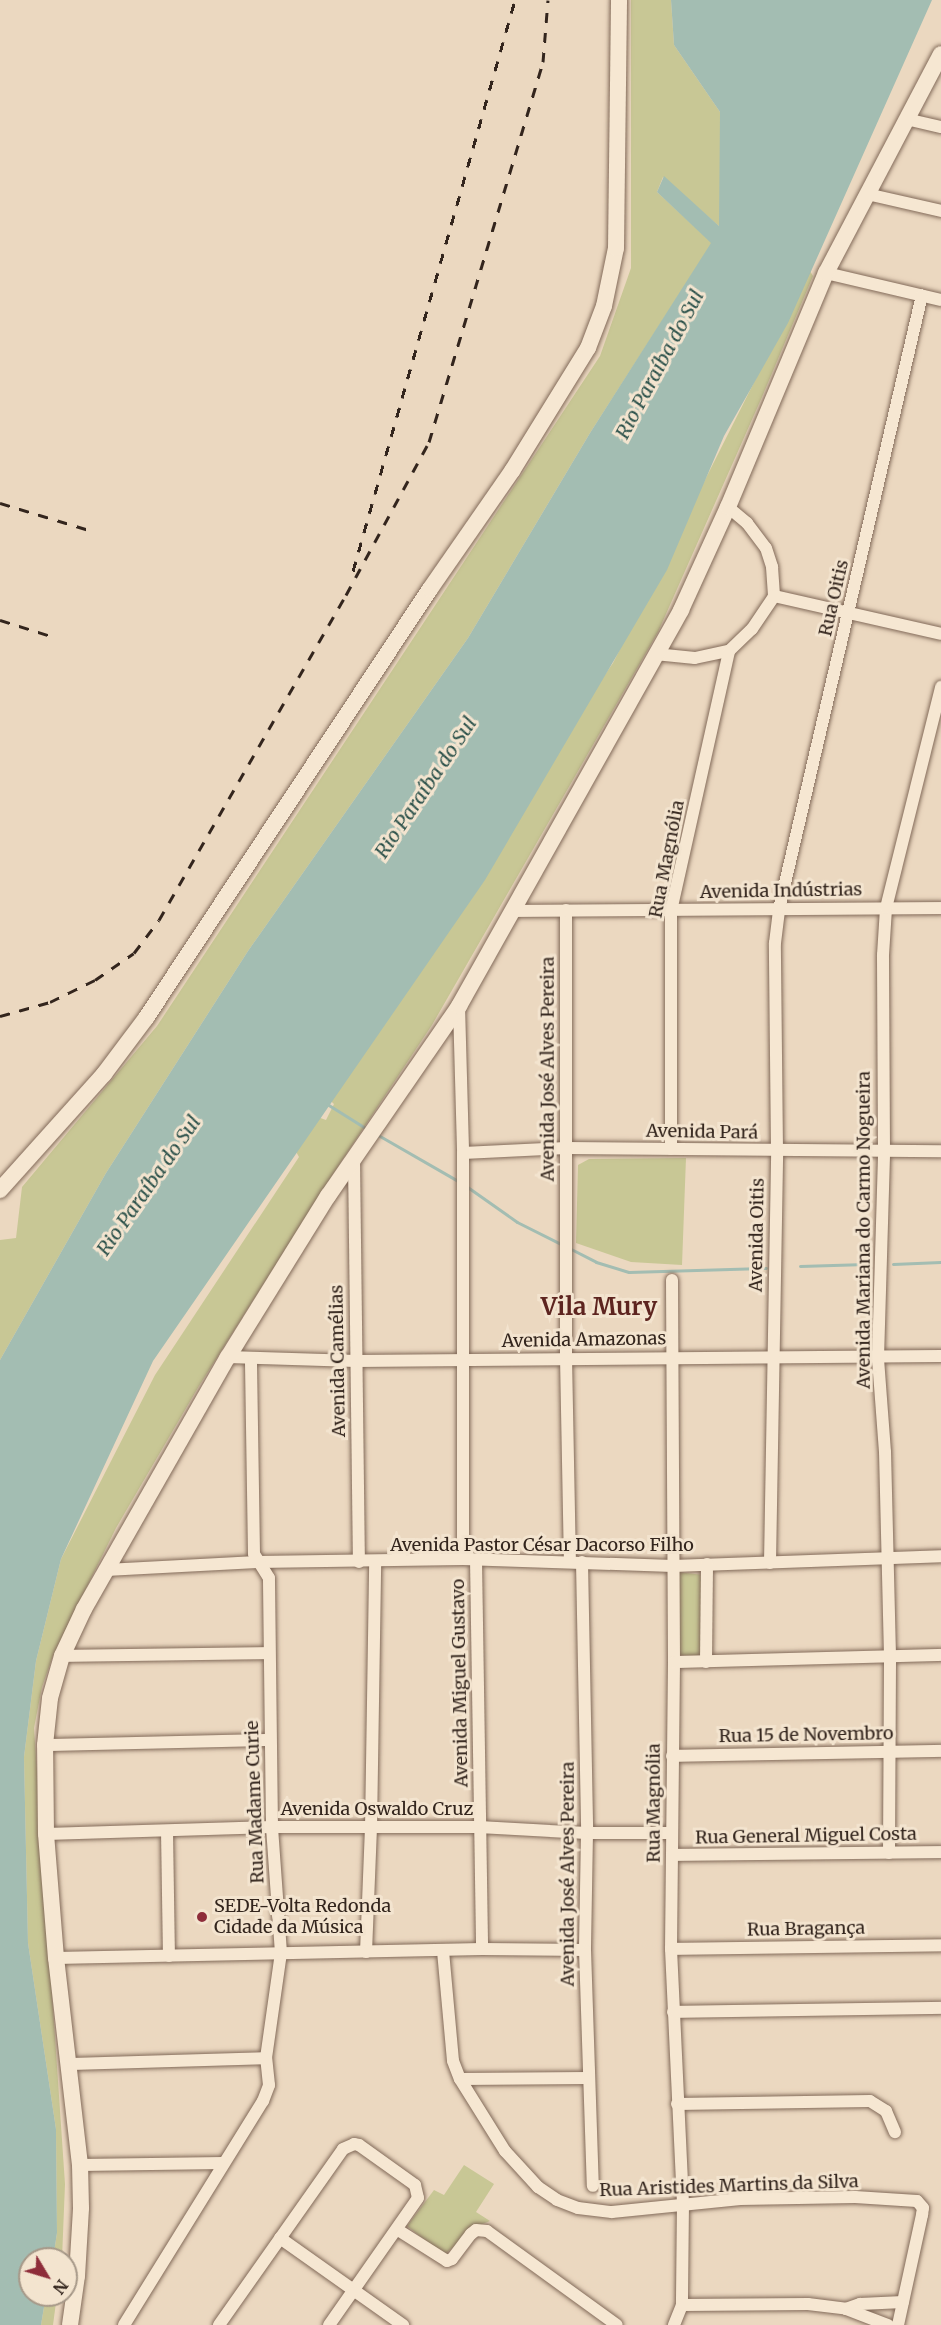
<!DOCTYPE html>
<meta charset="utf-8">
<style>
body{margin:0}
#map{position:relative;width:941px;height:2325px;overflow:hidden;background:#ebd8c0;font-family:Merriweather,serif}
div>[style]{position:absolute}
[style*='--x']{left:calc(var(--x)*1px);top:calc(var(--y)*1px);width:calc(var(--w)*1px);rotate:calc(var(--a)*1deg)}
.green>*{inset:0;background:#c8c795}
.water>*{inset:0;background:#a3bdb2}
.stream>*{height:3px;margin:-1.5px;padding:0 1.5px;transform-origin:1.5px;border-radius:1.5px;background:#a3bdb2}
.roads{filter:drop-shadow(0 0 2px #826a59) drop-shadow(0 0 2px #826a59)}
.street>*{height:12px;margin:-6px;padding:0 6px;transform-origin:6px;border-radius:6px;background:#f6e7d2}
.secondary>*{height:16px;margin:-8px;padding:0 8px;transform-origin:8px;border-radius:8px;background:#f6e7d2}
.rail>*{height:3px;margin-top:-1.5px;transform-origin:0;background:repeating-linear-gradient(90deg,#33251d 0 10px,transparent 0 20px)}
.dots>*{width:16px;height:16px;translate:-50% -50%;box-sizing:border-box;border:3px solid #f3e4cf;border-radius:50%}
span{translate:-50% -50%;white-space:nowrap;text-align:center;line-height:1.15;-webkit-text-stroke:6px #f3e4cf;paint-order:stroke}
.street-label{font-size:18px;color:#33251d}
.poi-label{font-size:18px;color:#33251d}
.left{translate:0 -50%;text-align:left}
.water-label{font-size:20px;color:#2d524b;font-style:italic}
.district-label{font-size:24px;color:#5d241f;font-weight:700}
.north{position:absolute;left:18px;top:2247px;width:60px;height:60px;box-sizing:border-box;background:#f3e4cf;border:2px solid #a69888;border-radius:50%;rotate:128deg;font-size:16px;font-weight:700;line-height:24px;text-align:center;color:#33251d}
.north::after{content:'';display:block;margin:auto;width:21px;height:27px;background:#8e2d3a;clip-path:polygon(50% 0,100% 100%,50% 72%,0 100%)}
</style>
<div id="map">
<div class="green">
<i style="clip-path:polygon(631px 0,671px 0,674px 45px,720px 112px,720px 227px,663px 177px,657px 192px,712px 243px,590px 433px,468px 638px,248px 951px,106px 1173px,0 1360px,0 1240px,16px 1238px,22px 1187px,157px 1026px,600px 356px,631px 268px)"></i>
<i style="clip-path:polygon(810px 271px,813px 276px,762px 397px,658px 632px,432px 1025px,333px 1174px,199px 1386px,116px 1528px,54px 1653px,42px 1687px,34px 1728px,65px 2184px,62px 2259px,53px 2259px,57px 2233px,56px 2129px,28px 1943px,24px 1757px,36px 1661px,61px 1559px,155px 1375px,299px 1157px,285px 1132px,298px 1110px,326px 1120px,334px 1104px,318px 1089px,613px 663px)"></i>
<i style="clip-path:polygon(686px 1158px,682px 1265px,631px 1262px,576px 1243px,578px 1165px,589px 1159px)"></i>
<i style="clip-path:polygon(677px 1572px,704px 1575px,702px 1656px,678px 1655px)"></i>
<i style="clip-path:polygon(464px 2165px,494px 2184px,476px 2212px,490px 2221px,480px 2225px,444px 2255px,407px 2226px,434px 2190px,444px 2195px)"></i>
<i style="clip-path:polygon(46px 2295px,57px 2295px,53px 2325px,41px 2325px)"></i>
</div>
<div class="water">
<i style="clip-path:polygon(671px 0,932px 0,788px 323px,724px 436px,667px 570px,485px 880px,153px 1361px,61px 1559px,36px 1661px,24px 1757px,28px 1943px,56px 2129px,57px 2233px,53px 2259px,30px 2259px,30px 2295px,46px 2295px,41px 2325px,0 2325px,0 1360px,106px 1173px,248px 951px,468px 638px,590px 433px,711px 243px,657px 192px,664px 176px,719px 226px,720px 112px,674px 45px)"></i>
</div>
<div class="stream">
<i style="--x:327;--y:1104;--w:47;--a:32"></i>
<i style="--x:378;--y:1135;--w:92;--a:29.9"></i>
<i style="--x:466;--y:1186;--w:62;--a:35.2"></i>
<i style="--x:517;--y:1222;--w:51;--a:26.6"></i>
<i style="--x:569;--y:1248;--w:30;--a:27"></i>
<i style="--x:596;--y:1262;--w:34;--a:17"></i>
<i style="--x:629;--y:1272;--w:137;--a:-1.7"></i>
<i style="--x:893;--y:1264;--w:48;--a:-2.4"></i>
<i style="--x:800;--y:1266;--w:66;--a:-1.7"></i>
</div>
<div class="roads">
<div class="street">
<i style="--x:906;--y:119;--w:36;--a:13"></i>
<i style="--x:867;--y:194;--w:76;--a:12.9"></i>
<i style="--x:826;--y:273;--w:118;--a:13.2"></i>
<i style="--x:728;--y:507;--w:25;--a:40"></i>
<i style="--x:747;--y:523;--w:31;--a:53"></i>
<i style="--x:766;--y:548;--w:20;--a:72"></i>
<i style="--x:772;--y:567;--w:29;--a:86"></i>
<i style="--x:774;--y:596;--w:171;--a:12.8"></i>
<i style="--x:655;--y:654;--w:40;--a:5.7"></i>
<i style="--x:695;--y:658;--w:35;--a:-12"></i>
<i style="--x:729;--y:651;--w:32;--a:-44"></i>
<i style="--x:752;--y:629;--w:40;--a:-56"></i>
<i style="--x:566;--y:910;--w:447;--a:90"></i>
<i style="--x:566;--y:1357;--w:204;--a:88.9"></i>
<i style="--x:513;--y:911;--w:428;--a:-0.4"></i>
<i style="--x:459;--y:1006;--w:147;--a:88.4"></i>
<i style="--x:463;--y:1153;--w:406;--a:90"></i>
<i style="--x:671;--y:1149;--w:238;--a:-90"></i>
<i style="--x:671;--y:911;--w:266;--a:-77.4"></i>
<i style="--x:463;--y:1153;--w:103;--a:-2.8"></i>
<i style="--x:566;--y:1148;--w:375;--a:0.5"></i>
<i style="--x:354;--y:1159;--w:403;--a:89.3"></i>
<i style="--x:672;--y:1280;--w:382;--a:89.7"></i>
<i style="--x:674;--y:1662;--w:287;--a:90.6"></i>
<i style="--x:671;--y:1949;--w:254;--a:87.3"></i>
<i style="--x:683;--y:2203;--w:102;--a:90.6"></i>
<i style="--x:682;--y:2305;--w:22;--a:112"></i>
<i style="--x:228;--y:1357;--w:128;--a:1.8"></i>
<i style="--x:356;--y:1361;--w:585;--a:-0.49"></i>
<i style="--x:476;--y:1560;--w:389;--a:89.1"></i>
<i style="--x:582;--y:1562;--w:271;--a:88.9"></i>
<i style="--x:587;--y:1833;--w:117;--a:91"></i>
<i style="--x:585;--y:1950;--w:236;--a:88.1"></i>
<i style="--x:770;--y:1563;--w:413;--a:-89"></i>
<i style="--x:777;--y:1150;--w:207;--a:-90.6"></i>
<i style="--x:775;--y:943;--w:34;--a:-83"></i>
<i style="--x:779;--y:909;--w:630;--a:-76.89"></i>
<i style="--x:106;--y:1570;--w:151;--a:-3"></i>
<i style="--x:257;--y:1562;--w:206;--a:-0.8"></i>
<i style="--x:463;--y:1559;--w:210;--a:1.9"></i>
<i style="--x:673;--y:1566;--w:268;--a:-2.1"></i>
<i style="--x:62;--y:1656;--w:207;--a:-0.8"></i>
<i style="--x:674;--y:1662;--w:267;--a:-1.5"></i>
<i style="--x:706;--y:1662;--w:98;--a:-89.4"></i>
<i style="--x:45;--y:1745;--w:225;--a:-1.3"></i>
<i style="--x:672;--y:1756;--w:269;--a:-1.1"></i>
<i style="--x:167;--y:1831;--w:125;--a:89.1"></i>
<i style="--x:46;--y:1834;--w:226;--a:-1.8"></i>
<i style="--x:272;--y:1827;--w:207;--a:0"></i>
<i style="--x:479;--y:1827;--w:108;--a:3.2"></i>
<i style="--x:587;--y:1833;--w:85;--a:0"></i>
<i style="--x:889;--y:1853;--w:197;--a:-89.7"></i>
<i style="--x:890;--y:1656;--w:204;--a:-91.4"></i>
<i style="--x:885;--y:1452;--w:94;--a:-94.3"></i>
<i style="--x:878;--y:1358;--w:208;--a:-88.3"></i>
<i style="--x:884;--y:1150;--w:195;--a:-90.3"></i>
<i style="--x:883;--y:955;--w:47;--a:-86.3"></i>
<i style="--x:886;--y:908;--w:228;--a:-76"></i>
<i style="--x:672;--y:1855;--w:269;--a:-0.6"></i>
<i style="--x:671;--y:1949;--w:270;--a:-0.8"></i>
<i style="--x:443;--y:1951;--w:110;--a:84.8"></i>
<i style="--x:453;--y:2061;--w:19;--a:69"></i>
<i style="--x:460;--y:2079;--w:85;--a:58"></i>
<i style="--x:505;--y:2151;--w:49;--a:47.5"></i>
<i style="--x:538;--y:2187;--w:23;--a:34"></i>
<i style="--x:557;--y:2200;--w:22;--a:21"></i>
<i style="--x:578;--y:2208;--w:34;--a:7"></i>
<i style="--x:612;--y:2212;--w:129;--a:-5.8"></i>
<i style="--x:740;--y:2199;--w:115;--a:-1"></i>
<i style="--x:855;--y:2197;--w:62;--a:3.7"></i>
<i style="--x:917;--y:2201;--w:9;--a:49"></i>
<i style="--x:923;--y:2208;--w:7;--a:98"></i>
<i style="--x:922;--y:2215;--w:113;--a:102.3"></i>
<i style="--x:366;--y:1952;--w:123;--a:-87.7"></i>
<i style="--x:371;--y:1829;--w:267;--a:-89.1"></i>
<i style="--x:56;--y:1958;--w:426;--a:-1.2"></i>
<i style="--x:482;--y:1949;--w:103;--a:0.6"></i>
<i style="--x:673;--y:2012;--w:268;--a:-0.9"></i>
<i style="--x:69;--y:2064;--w:197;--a:-1.7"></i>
<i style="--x:460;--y:2079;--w:128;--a:-0.4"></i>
<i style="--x:677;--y:2104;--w:193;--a:-0.9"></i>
<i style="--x:870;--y:2101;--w:19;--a:32"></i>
<i style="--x:886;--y:2111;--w:23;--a:67"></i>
<i style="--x:80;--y:2165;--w:143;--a:-0.8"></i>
<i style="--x:398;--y:2230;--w:58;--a:32.3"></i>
<i style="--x:447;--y:2261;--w:5;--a:-22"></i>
<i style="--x:452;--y:2259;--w:31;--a:-53"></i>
<i style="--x:471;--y:2234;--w:6;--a:-39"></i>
<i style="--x:476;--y:2230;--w:11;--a:5"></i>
<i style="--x:487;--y:2231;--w:160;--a:35.9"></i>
<i style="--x:280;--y:2238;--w:151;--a:35.3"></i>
<i style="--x:682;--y:2305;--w:126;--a:-0.5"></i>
<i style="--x:808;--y:2304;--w:38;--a:7"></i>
<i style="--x:846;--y:2309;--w:45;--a:20.9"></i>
<i style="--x:846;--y:2309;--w:15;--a:-20"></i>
<i style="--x:860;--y:2304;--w:43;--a:-2.7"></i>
<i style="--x:124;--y:2325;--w:264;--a:-58.2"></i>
<i style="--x:263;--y:2101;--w:17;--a:-69"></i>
<i style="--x:269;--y:2085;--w:27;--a:-96"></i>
<i style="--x:266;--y:2058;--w:106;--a:-81.9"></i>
<i style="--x:281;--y:1953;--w:126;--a:-94.1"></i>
<i style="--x:272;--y:1827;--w:249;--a:-90.7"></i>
<i style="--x:269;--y:1578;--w:28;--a:-122"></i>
<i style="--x:254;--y:1554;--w:195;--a:-90.9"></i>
<i style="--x:219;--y:2325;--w:215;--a:-54.8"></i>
<i style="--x:343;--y:2149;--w:12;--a:-24"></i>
<i style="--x:354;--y:2144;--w:5;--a:11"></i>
<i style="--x:359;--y:2145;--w:69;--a:35.5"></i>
<i style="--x:415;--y:2185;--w:13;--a:77"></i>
<i style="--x:418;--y:2198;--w:155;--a:125"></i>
</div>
<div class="secondary">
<i style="--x:0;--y:1190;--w:156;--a:-48.1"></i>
<i style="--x:104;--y:1074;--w:70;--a:-53.1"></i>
<i style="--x:146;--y:1018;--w:514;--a:-56.5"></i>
<i style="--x:430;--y:589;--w:144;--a:-55.2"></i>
<i style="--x:512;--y:471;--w:145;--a:-58.3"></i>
<i style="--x:588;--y:348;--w:45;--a:-69.1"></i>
<i style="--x:604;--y:306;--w:59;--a:-78.3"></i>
<i style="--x:616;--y:248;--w:248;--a:-89.3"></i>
<i style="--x:70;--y:2325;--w:49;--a:-81.9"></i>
<i style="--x:77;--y:2276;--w:68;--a:-86.6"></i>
<i style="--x:81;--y:2208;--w:43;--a:-91.3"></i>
<i style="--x:80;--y:2165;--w:208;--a:-96.6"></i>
<i style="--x:56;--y:1958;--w:124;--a:-94.6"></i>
<i style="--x:46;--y:1834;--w:89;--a:-90.6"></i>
<i style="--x:45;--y:1745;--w:47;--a:-83.9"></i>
<i style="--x:50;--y:1698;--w:44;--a:-74.1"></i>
<i style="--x:62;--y:1656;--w:52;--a:-64.9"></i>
<i style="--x:84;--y:1609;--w:290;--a:-60.3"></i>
<i style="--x:228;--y:1357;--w:190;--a:-58.2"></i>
<i style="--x:328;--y:1196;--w:231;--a:-55.4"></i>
<i style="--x:459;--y:1006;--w:454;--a:-60.7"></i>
<i style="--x:681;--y:610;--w:113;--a:-65.5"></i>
<i style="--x:728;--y:507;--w:254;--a:-67.3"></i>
<i style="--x:826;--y:273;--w:247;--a:-62.3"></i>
</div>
</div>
<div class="rail">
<i style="--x:0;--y:503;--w:93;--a:16.9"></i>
<i style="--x:353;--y:571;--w:594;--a:-74.16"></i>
<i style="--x:0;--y:620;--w:57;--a:17.5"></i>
<i style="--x:0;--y:1016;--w:52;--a:-15.6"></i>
<i style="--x:50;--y:1002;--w:50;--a:-26.1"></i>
<i style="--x:95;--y:980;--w:47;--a:-34.7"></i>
<i style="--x:134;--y:953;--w:41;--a:-52.9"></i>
<i style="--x:159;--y:920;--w:375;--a:-60.1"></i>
<i style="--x:346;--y:595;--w:174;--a:-61.5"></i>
<i style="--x:429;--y:442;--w:397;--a:-73.3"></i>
<i style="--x:543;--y:62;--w:62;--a:-85.4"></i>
</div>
<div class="dots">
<i style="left:202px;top:1917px;background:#8e2d3a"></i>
</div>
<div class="street-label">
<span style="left:834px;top:598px;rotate:-77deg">Rua Oitis</span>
<span style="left:667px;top:859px;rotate:-79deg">Rua Magnólia</span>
<span style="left:781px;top:891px;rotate:-1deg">Avenida Indústrias</span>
<span style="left:548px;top:1069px;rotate:-90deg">Avenida José Alves Pereira</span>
<span style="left:702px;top:1132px;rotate:1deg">Avenida Pará</span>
<span style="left:864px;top:1230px;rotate:-90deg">Avenida Mariana do Carmo Nogueira</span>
<span style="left:757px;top:1235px;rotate:-89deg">Avenida Oitis</span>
<span style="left:584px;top:1340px;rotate:-1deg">Avenida Amazonas</span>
<span style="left:338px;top:1361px;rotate:-91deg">Avenida Camélias</span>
<span style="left:542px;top:1545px">Avenida Pastor César Dacorso Filho</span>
<span style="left:460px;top:1683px;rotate:-91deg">Avenida Miguel Gustavo</span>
<span style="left:806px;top:1735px;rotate:-1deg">Rua 15 de Novembro</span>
<span style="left:255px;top:1802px;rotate:-92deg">Rua Madame Curie</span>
<span style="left:654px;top:1803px;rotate:-90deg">Rua Magnólia</span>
<span style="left:377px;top:1809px">Avenida Oswaldo Cruz</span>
<span style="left:806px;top:1836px;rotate:-1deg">Rua General Miguel Costa</span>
<span style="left:568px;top:1874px;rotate:-90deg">Avenida José Alves Pereira</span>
<span style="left:806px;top:1929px;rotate:-1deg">Rua Bragança</span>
<span style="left:729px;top:2186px;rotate:-2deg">Rua Aristides Martins da Silva</span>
</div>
<div class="poi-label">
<span class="left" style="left:214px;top:1917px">SEDE-Volta Redonda<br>Cidade da Música</span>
</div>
<div class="water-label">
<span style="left:659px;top:364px;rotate:-62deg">Rio Paraíba do Sul</span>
<span style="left:425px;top:787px;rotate:-56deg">Rio Paraíba do Sul</span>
<span style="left:148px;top:1185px;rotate:-55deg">Rio Paraíba do Sul</span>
</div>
<div class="district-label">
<span style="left:599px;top:1307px">Vila Mury</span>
</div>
<div class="north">N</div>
</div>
